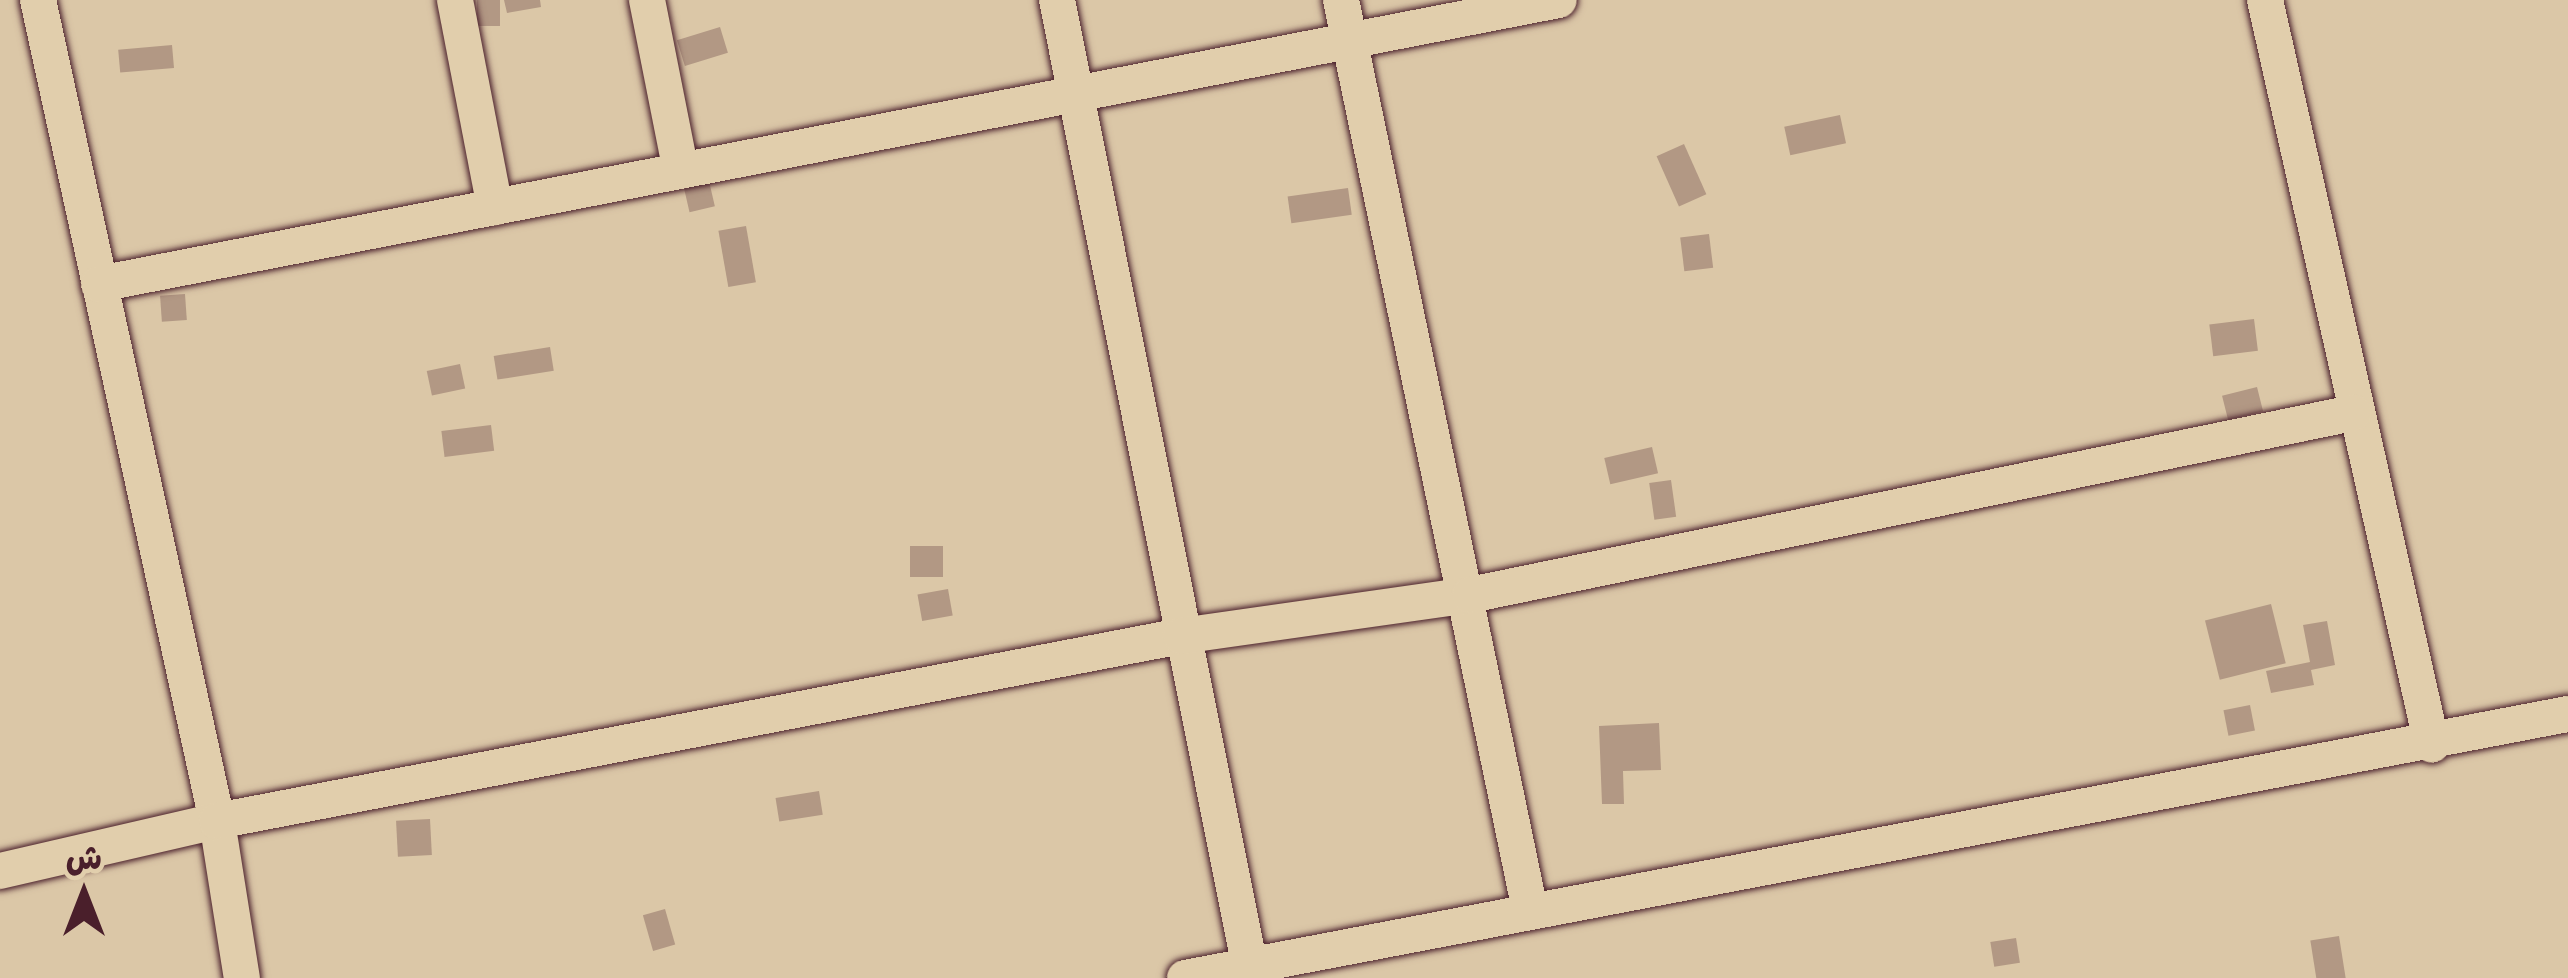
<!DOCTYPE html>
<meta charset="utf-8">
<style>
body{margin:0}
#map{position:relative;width:2568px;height:978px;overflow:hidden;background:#dbc7a7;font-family:Caveat,"Playpen Sans Arabic",sans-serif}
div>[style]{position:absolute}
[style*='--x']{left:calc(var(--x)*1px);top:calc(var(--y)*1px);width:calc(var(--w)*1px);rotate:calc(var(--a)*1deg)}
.building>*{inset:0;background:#b29884;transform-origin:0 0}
.roads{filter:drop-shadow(0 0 3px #4a1f2b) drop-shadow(0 0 3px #4a1f2b)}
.street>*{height:36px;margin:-18px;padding:0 18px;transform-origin:18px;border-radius:18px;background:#e1ceac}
span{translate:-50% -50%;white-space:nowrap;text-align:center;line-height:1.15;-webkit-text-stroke:10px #e1ceac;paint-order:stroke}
.north{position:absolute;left:24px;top:834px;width:120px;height:120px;-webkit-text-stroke:9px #e1ceac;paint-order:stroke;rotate:0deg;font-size:33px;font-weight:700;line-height:48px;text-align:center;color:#4a1f2b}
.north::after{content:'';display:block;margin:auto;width:42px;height:54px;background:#4a1f2b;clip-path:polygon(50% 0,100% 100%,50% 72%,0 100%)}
</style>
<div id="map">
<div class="building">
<i style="left:477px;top:0;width:23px;height:26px"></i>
<i style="clip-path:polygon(504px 0,540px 0,541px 7px,507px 13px)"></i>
<i style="left:720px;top:27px;width:27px;height:45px;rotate:73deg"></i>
<i style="left:172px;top:45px;width:23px;height:54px;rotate:85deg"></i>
<i style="left:1840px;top:115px;width:29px;height:57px;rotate:78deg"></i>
<i style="left:1684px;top:144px;width:55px;height:30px;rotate:66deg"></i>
<i style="left:709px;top:181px;width:26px;height:26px;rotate:77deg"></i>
<i style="left:1348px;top:188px;width:27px;height:61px;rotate:82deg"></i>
<i style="left:746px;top:226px;width:57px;height:28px;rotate:80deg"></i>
<i style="left:1709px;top:234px;width:34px;height:29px;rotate:83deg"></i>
<i style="left:185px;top:294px;width:26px;height:25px;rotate:86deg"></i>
<i style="left:2254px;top:319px;width:32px;height:45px;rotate:83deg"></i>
<i style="left:550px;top:347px;width:24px;height:57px;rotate:81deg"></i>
<i style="left:460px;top:364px;width:25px;height:34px;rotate:78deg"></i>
<i style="left:2257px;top:387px;width:25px;height:36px;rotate:76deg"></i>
<i style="left:491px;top:425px;width:26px;height:50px;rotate:83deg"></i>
<i style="left:1652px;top:447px;width:27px;height:49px;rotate:77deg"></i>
<i style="left:1671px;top:480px;width:37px;height:22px;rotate:82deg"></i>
<i style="left:910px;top:546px;width:33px;height:31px"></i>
<i style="left:948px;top:589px;width:27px;height:31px;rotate:80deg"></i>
<i style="left:2271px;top:604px;width:61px;height:68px;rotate:76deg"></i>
<i style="clip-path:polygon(2327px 621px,2335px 665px,2311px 670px,2314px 685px,2271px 693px,2266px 671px,2310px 662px,2303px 625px)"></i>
<i style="left:2250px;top:705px;width:26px;height:27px;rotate:79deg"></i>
<i style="clip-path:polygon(1659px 723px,1661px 770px,1623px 771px,1624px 804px,1602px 804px,1599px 726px)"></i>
<i style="left:819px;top:791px;width:24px;height:44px;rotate:81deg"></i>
<i style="left:430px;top:819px;width:36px;height:34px;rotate:87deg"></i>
<i style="left:665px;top:909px;width:37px;height:23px;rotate:74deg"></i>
<i style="left:2339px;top:936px;width:43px;height:29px;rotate:81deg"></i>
<i style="left:2016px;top:938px;width:25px;height:26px;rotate:81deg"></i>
</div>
<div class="roads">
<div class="street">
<i style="--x:38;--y:0;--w:840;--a:77.7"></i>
<i style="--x:217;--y:821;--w:159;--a:81"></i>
<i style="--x:455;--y:0;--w:211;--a:79.1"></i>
<i style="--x:647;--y:0;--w:174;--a:78.8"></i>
<i style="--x:1057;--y:0;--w:997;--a:78.72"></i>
<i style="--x:1341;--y:0;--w:929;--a:78.27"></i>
<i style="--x:2265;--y:0;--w:763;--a:77.37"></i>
<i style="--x:99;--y:284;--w:1487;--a:-11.01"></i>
<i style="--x:0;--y:871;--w:223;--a:-13"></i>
<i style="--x:217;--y:821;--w:982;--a:-10.86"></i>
<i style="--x:1181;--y:636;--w:292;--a:-8.1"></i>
<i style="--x:1470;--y:595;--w:902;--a:-11.65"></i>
<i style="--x:1185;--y:978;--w:1408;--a:-10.81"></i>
</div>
</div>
<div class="north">ش</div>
</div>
